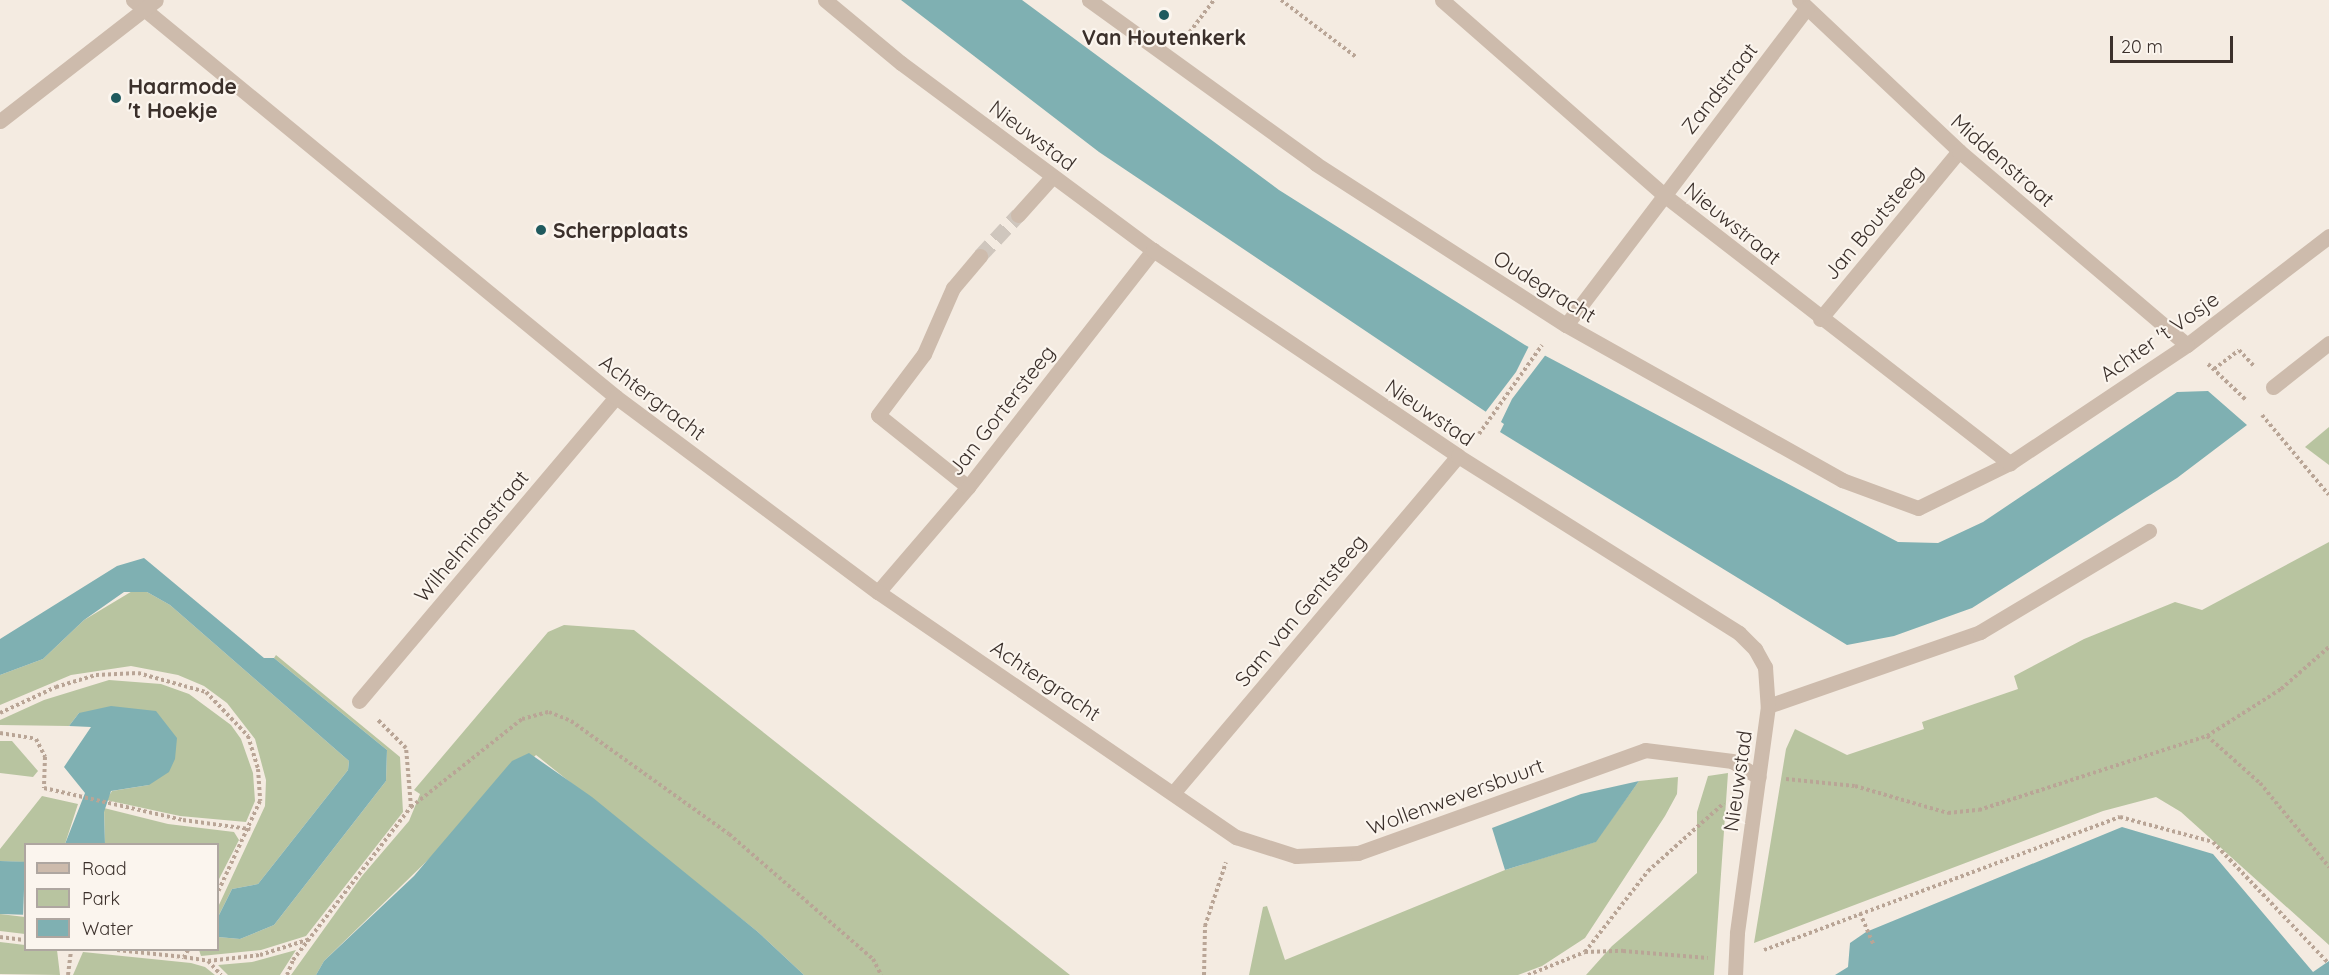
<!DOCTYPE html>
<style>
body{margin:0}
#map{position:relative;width:2329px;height:975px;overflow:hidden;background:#f4ebe1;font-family:Quicksand,sans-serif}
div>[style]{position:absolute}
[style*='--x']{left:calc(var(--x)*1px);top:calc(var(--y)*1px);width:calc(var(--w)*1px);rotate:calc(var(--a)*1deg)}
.green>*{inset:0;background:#b8c4a0}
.water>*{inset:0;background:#7fb0b2;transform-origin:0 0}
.pier>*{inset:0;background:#f4ebe1}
.pedestrian-tunnel>*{height:15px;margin-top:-7.5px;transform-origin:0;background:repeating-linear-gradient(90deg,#cfc6bd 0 15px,transparent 0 23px)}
.path>*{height:4px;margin-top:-2px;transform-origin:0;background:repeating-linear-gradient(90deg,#b9a596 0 3px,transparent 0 6px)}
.service>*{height:15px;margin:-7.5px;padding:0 7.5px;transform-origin:7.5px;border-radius:7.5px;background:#cdbbac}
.pedestrian>*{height:15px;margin:-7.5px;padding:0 7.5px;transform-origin:7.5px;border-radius:7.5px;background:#cdbbac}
.minor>*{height:15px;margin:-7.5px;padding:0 7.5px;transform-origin:7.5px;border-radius:7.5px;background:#cdbbac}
.tertiary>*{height:15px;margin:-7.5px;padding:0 7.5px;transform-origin:7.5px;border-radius:7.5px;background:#cdbbac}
.dots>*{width:16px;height:16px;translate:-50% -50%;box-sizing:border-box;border:3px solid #fbf5ee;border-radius:50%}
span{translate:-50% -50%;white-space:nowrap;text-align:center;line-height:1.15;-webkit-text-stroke:4.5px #fbf5ee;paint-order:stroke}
.poi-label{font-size:21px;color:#3b302b;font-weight:700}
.left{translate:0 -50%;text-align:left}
.street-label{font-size:21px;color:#3b302b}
.legend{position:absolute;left:24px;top:843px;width:195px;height:108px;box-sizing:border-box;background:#fbf5ee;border:2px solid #aea6a0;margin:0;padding:8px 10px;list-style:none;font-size:18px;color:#3b302b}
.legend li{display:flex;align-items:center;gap:12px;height:30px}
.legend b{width:30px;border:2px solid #aea6a0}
.scale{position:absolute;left:2110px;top:36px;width:123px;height:27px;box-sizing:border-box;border:3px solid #3b302b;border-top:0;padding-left:8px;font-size:18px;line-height:21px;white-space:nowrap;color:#3b302b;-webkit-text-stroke:4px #fbf5ee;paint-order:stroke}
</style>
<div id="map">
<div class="green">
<i style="clip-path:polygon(2329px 427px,2329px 465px,2305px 447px)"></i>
<i style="clip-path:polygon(2329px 542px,2329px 945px,2181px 812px,2156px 797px,2103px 811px,1754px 943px,1786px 749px,1795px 729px,1847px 755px,1924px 729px,1922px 722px,2018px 689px,2014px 676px,2084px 639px,2175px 602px,2202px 610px)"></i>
<i style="clip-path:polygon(134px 590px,147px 592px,170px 605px,349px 761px,348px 770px,258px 884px,232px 889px,218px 917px,218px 907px,265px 806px,266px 780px,255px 739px,227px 703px,204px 686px,178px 675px,131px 666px,71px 675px,0 705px,0 675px,43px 659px,84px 620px)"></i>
<i style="clip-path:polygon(564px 625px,634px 630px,1070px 975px,804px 975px,758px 932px,536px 755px,324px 961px,316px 975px,291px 975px,362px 876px,409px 821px,420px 794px,414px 790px,548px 632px)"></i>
<i style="clip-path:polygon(276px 655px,400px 757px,403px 812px,306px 936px,261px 950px,201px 956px,199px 950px,218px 950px,218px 937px,240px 939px,274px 925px,386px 781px,387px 750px,274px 658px)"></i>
<i style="clip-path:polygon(109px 680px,161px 684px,189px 694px,231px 725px,241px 739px,253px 773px,255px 801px,246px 822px,180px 816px,106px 800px,112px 791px,149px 785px,79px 713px,69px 726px,0 725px,0 720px,44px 700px)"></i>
<i style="clip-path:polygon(0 741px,12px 741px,38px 771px,33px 777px,0 773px)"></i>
<i style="clip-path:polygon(1728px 773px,1714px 975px,1586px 975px,1612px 946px,1697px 873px,1697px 812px,1708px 776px)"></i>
<i style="clip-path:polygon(1678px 777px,1677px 794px,1665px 816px,1585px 938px,1542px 966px,1518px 975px,1249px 975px,1263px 907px,1267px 906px,1285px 960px,1505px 870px,1595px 842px,1639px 781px)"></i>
<i style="clip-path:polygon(42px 796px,78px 804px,65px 844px,26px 844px,25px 862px,0 861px,0 849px)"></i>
<i style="clip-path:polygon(104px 808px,168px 824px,234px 832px,239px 840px,218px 881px,218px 844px,105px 844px)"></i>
<i style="clip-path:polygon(0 914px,25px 917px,25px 934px,0 931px)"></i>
<i style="clip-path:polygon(0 942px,25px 945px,26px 950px,57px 950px,60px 975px,0 974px)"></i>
<i style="clip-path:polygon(296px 950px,280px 975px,228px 975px,218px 965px,252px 962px)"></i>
<i style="clip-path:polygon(83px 952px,191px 963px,205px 967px,215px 975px,73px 975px)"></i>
</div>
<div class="water">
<i style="clip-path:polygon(901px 0,1022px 0,1279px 190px,1525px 345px,1898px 542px,1938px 543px,1983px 522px,2177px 392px,2208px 391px,2247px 425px,2177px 478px,1972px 608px,1894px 636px,1847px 645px,1500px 432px,1504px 424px,1099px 152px)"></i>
<i style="clip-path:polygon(144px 558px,264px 658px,274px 658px,387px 750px,386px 781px,274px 925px,240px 939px,218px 937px,218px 917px,232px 889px,258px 884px,348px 770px,349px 761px,170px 605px,147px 592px,124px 592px,84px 620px,43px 659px,0 675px,0 639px,117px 566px)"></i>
<i style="clip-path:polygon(111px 706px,156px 711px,177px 738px,175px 759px,169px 772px,149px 785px,111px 791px,104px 812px,105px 844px,65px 844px,85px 793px,64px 767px,91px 727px,69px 726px,79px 713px)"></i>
<i style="clip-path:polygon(529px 753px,592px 797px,758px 932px,804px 975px,316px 975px,324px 961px,414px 876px,512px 761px)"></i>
<i style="clip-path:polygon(1639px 781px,1596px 842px,1505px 870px,1492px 828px,1581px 794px)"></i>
<i style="clip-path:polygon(2122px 827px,2213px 854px,2313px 972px,2329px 961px,2329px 975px,1835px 975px,1848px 967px,1850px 943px,1866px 932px)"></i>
<i style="left:0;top:861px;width:25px;height:53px;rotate:2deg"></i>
</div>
<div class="pier">
<i style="clip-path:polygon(1530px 344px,1547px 353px,1512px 399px,1500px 424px,1484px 414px,1516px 372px)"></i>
</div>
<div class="pedestrian-tunnel">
<i style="--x:980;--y:256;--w:56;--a:-47.2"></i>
</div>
<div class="path">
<i style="--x:1281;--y:0;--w:94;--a:37.2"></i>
<i style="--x:1186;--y:37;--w:46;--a:-52.9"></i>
<i style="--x:2208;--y:364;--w:52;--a:43.5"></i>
<i style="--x:2214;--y:369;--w:31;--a:-37"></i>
<i style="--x:2239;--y:350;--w:22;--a:47"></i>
<i style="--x:2262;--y:415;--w:104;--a:50.1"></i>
<i style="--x:1479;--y:434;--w:109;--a:-54.7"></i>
<i style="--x:0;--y:713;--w:62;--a:-24.9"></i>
<i style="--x:56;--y:687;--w:42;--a:-16.7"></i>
<i style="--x:96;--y:675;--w:42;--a:-2.7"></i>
<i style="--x:138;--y:673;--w:71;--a:15.6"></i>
<i style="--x:206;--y:692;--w:61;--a:46.3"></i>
<i style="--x:248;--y:736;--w:34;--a:73"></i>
<i style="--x:258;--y:769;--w:32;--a:86"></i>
<i style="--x:260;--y:801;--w:100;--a:114.8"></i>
<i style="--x:0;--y:733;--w:36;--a:9"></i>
<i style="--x:36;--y:739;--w:20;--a:63"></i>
<i style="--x:45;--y:757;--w:31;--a:92"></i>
<i style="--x:44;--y:788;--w:143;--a:13"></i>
<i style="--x:183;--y:820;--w:68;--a:7.7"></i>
<i style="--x:2207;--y:736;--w:88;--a:-32.4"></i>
<i style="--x:2281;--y:689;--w:64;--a:-41.2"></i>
<i style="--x:1786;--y:779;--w:69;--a:5.8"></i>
<i style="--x:1855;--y:786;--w:97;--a:16.2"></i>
<i style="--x:1948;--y:813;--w:31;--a:-6"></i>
<i style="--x:1979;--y:810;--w:240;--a:-18"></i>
<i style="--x:2207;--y:736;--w:71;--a:41.6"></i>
<i style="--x:2260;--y:783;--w:109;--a:50.6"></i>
<i style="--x:411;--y:807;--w:142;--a:-38.4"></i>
<i style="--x:522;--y:719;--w:28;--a:-15"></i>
<i style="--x:549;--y:712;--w:24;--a:22"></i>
<i style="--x:571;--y:721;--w:194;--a:35.6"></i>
<i style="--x:729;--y:834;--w:191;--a:41"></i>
<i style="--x:873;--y:959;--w:18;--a:63"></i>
<i style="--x:1860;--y:913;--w:34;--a:67"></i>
<i style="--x:0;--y:937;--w:26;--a:7"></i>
<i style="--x:117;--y:950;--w:67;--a:6"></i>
<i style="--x:188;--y:950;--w:8;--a:120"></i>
<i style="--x:184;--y:957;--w:24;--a:9"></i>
<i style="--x:208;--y:961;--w:19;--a:47"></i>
<i style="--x:1764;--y:950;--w:380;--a:-20.5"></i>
<i style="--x:2120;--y:817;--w:96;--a:15"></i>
<i style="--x:2213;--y:842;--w:168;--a:46.4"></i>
<i style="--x:1585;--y:952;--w:38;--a:-2"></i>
<i style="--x:1623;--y:951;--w:85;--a:4.7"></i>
<i style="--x:208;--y:961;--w:52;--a:-6.6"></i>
<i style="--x:260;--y:955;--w:52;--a:-17.7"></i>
<i style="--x:68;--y:975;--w:25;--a:-83"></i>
<i style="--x:287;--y:975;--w:16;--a:-68"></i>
<i style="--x:293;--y:960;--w:193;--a:-52.4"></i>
<i style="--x:411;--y:807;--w:59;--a:-94.8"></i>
<i style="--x:406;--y:748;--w:40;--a:-135"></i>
<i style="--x:1204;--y:975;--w:49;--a:-88.8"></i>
<i style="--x:1205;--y:926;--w:67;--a:-71.8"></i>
<i style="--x:1528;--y:975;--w:61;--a:-22"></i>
<i style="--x:1585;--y:952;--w:103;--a:-52.1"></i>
<i style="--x:1648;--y:871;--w:102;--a:-41.8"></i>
</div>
<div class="service">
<i style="--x:2273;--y:387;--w:71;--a:-38.2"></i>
<i style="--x:878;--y:592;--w:138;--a:-49.4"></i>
<i style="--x:968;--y:487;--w:115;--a:-141.3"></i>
<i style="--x:878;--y:415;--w:76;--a:-53"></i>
<i style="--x:924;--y:354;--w:72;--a:-66.3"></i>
<i style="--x:953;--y:288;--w:42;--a:-49.8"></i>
</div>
<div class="pedestrian">
<i style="--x:1018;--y:215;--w:52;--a:-48.1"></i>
<i style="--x:1820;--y:319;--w:218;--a:-50.4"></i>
<i style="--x:968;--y:487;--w:301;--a:-52"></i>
<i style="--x:359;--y:701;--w:398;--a:-49.8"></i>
<i style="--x:1768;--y:706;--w:225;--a:-19.2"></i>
<i style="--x:1980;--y:632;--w:197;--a:-30.9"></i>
<i style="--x:1174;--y:792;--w:440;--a:-49.8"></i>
</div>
<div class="minor">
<i style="--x:133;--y:0;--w:625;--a:39.42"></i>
<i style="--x:616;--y:397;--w:327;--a:36.7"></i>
<i style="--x:878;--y:592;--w:434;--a:34.4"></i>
<i style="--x:1236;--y:837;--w:63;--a:17.6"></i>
<i style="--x:1296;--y:856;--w:62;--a:-2.8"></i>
<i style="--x:1358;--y:853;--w:305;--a:-19.7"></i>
<i style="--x:1645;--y:750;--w:88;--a:7.2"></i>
<i style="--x:1732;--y:761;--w:31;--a:31"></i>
<i style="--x:1089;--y:0;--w:280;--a:35.8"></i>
<i style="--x:1316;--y:164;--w:297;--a:32.8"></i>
<i style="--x:1566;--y:325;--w:317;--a:29.3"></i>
<i style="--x:1842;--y:480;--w:81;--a:20.2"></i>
<i style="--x:1918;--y:508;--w:102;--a:-26.1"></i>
<i style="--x:2010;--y:463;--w:213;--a:-33.7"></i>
<i style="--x:2187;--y:345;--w:179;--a:-37.5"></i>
<i style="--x:1442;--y:0;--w:295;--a:41.3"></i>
<i style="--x:1664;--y:195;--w:438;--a:37.8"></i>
<i style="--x:1799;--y:0;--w:220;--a:43.3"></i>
<i style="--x:1959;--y:151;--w:299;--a:40.4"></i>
<i style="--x:1566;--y:325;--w:398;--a:-52.8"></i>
</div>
<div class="tertiary">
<i style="--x:825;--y:0;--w:99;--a:39.7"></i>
<i style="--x:901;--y:63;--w:314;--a:36.6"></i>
<i style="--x:1153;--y:250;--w:368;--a:34"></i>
<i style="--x:1458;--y:456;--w:332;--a:32.2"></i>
<i style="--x:1739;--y:633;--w:23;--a:45"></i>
<i style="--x:1755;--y:649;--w:21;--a:61"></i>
<i style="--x:1765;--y:667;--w:39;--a:86"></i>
<i style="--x:1768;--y:706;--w:229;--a:97.8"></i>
<i style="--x:1737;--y:933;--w:42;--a:92.7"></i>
<i style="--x:0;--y:121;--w:197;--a:-37.8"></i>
</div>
<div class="dots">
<i style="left:1164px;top:15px;background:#1f5a5e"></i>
<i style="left:116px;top:98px;background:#1f5a5e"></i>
<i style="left:541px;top:230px;background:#1f5a5e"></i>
</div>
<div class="poi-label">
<span style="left:1164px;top:37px">Van Houtenkerk</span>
<span class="left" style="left:128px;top:98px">Haarmode<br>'t Hoekje</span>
<span class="left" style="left:553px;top:230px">Scherpplaats</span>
</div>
<div class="street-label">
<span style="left:1719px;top:88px;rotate:-52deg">Zandstraat</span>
<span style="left:1033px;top:135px;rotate:37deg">Nieuwstad</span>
<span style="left:2003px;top:160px;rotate:41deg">Middenstraat</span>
<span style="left:1873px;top:222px;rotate:-50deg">Jan Boutsteeg</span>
<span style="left:1733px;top:223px;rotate:39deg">Nieuwstraat</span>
<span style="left:1545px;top:286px;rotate:32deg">Oudegracht</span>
<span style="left:2159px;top:336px;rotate:-35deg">Achter 't Vosje</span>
<span style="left:653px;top:397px;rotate:37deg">Achtergracht</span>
<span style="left:1001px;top:410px;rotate:-52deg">Jan Gortersteeg</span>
<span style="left:1430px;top:412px;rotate:34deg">Nieuwstad</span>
<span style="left:471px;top:536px;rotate:-50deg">Wilhelminastraat</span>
<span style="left:1300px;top:610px;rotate:-50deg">Sam van Gentsteeg</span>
<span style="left:1046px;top:680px;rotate:34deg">Achtergracht</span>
<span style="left:1737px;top:781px;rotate:-82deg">Nieuwstad</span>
<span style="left:1455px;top:796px;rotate:-20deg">Wollenweversbuurt</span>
</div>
<ul class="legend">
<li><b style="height:8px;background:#cdbbac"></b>Road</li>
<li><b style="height:16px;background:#b8c4a0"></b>Park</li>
<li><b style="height:16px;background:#7fb0b2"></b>Water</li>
</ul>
<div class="scale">20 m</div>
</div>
